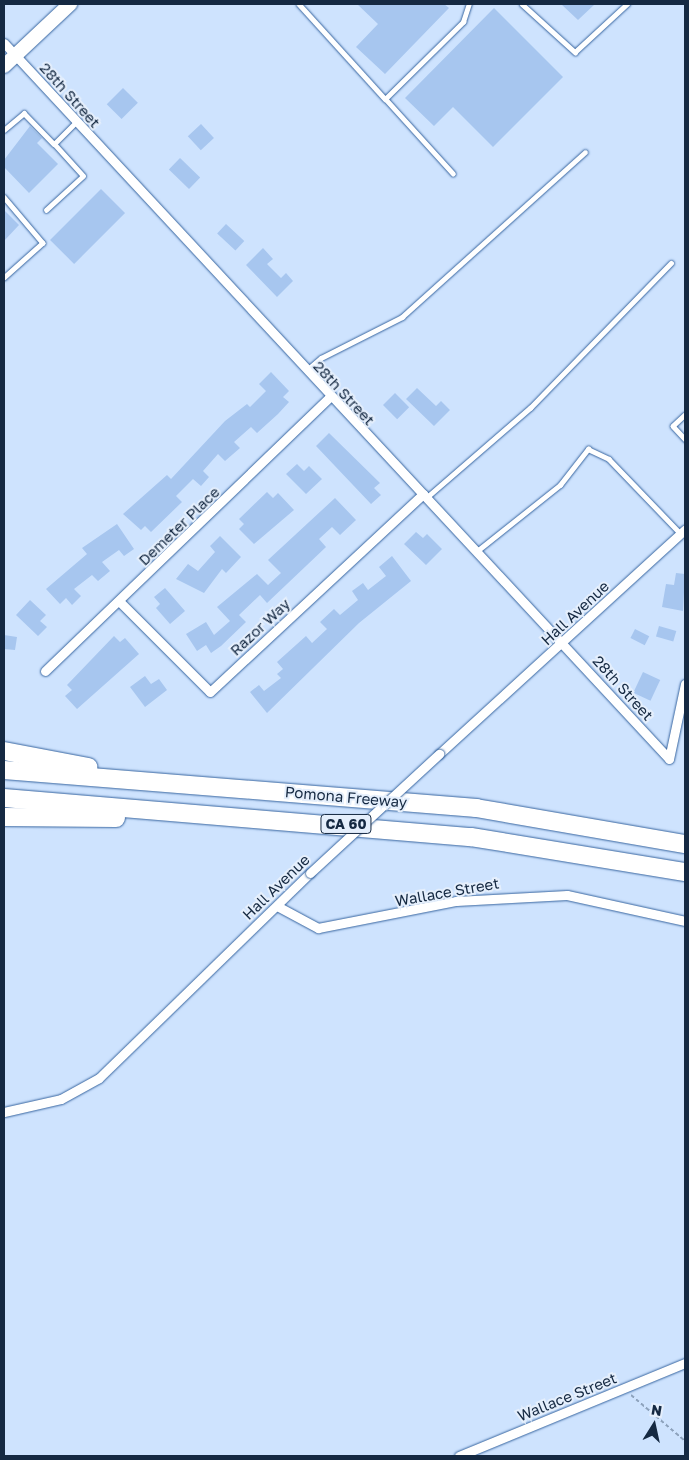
<!DOCTYPE html>
<style>
body{margin:0}
#map{position:relative;width:689px;height:1460px;overflow:hidden;background:#cee3fe;font-family:"Golos Text",sans-serif}
div>[style]{position:absolute}
[style*='--x']{left:calc(var(--x)*1px);top:calc(var(--y)*1px);width:calc(var(--w)*1px);rotate:calc(var(--a)*1deg)}
.building>*{inset:0;background:#a7c6ef;transform-origin:0 0}
.path>*{height:2px;margin-top:-1px;transform-origin:0;background:repeating-linear-gradient(90deg,#8da2bc 0 4px,transparent 0 6.5px)}
.roads{filter:drop-shadow(0 0 1px #3765a0) drop-shadow(0 0 1px #3765a0)}
.service>*{height:4.5px;margin:-2.25px;padding:0 2.25px;transform-origin:2.25px;border-radius:2.25px;background:#fff}
.minor>*{height:9px;margin:-4.5px;padding:0 4.5px;transform-origin:4.5px;border-radius:4.5px;background:#fff}
.secondary>*{height:14px;margin:-7px;padding:0 7px;transform-origin:7px;border-radius:7px;background:#fff}
.motorway>*{height:18px;margin:-9px;padding:0 9px;transform-origin:9px;border-radius:9px;background:#fff}
.bridges{filter:drop-shadow(0 0 1px #3765a0) drop-shadow(0 0 1px #3765a0)}
.minor-bridge>*{height:9px;margin:-4.5px;padding:0 4.5px;transform-origin:4.5px;border-radius:4.5px;background:#fff}
span{translate:-50% -50%;white-space:nowrap;text-align:center;line-height:1.15;-webkit-text-stroke:4px #e5effc;paint-order:stroke}
.shield-label span{padding:1px 4px;background:#e5effc;border:1px solid;border-radius:4px;-webkit-text-stroke-width:0}
.shield-label{font-size:14px;color:#152942;font-weight:700}
.street-label{font-size:15px;color:#152942}
.frame{position:absolute;inset:0;border:5px solid #152942;pointer-events:none}
.north{position:absolute;left:629px;top:1400px;width:50px;height:50px;-webkit-text-stroke:4px #e5effc;paint-order:stroke;rotate:10deg;font-size:14px;font-weight:700;line-height:20px;text-align:center;color:#152942}
.north::after{content:'';display:block;margin:auto;width:18px;height:22px;background:#152942;clip-path:polygon(50% 0,100% 100%,50% 72%,0 100%)}
</style>
<div id="map">
<div class="building">
<i style="clip-path:polygon(357px 4px,444px 4px,449px 8px,385px 74px,356px 47px,378px 24px)"></i>
<i style="clip-path:polygon(561px 4px,595px 4px,578px 20px)"></i>
<i style="clip-path:polygon(494px 8px,563px 77px,493px 147px,453px 107px,434px 126px,405px 98px)"></i>
<i style="left:123px;top:88px;width:21px;height:23px;rotate:45deg"></i>
<i style="left:201px;top:124px;width:19px;height:18px;rotate:47deg"></i>
<i style="clip-path:polygon(30px 126px,42px 138px,37px 143px,58px 164px,29px 193px,4px 167px,4px 160px)"></i>
<i style="left:180px;top:158px;width:28px;height:16px;rotate:44deg"></i>
<i style="left:101px;top:189px;width:34px;height:72px;rotate:45deg"></i>
<i style="clip-path:polygon(4px 210px,19px 225px,4px 241px)"></i>
<i style="left:226px;top:224px;width:25px;height:13px;rotate:43deg"></i>
<i style="clip-path:polygon(263px 248px,273px 259px,267px 264px,281px 278px,286px 273px,293px 281px,277px 297px,246px 265px)"></i>
<i style="clip-path:polygon(271px 372px,289px 391px,283px 397px,289px 402px,278px 414px,257px 433px,251px 427px,234px 442px,240px 448px,225px 461px,218px 454px,203px 471px,209px 477px,201px 486px,193px 479px,176px 496px,182px 502px,151px 532px,145px 526px,141px 530px,123px 514px,167px 475px,171px 479px,225px 421px,247px 404px,250px 407px,266px 391px,259px 384px)"></i>
<i style="clip-path:polygon(417px 388px,436px 406px,441px 401px,450px 410px,434px 426px,406px 399px)"></i>
<i style="left:395px;top:393px;width:20px;height:17px;rotate:45deg"></i>
<i style="clip-path:polygon(329px 433px,380px 483px,374px 488px,381px 495px,371px 504px,316px 446px)"></i>
<i style="clip-path:polygon(297px 464px,304px 471px,309px 466px,322px 479px,306px 494px,286px 474px)"></i>
<i style="clip-path:polygon(267px 492px,273px 498px,278px 493px,294px 510px,254px 544px,239px 529px,244px 524px,239px 519px)"></i>
<i style="clip-path:polygon(335px 498px,356px 520px,340px 535px,332px 527px,319px 539px,326px 547px,267px 603px,260px 595px,239px 615px,246px 622px,221px 646px,211px 653px,206px 645px,197px 651px,186px 634px,206px 622px,214px 635px,230px 621px,217px 607px,257px 574px,268px 585px,281px 573px,268px 560px)"></i>
<i style="clip-path:polygon(117px 524px,134px 549px,124px 556px,119px 550px,102px 562px,110px 571px,98px 581px,92px 575px,74px 589px,81px 596px,72px 605px,66px 598px,60px 604px,46px 589px,87px 554px,82px 548px)"></i>
<i style="clip-path:polygon(416px 532px,423px 538px,427px 534px,442px 549px,426px 565px,404px 544px)"></i>
<i style="clip-path:polygon(220px 536px,241px 557px,226px 573px,222px 569px,204px 593px,176px 579px,188px 564px,198px 571px,215px 552px,210px 546px)"></i>
<i style="clip-path:polygon(392px 556px,411px 581px,359px 623px,267px 713px,250px 692px,259px 685px,264px 691px,281px 678px,277px 674px,283px 669px,277px 662px,306px 636px,312px 643px,327px 629px,320px 622px,334px 609px,340px 615px,358px 600px,352px 591px,363px 583px,368px 590px,386px 576px,379px 567px)"></i>
<i style="clip-path:polygon(676px 573px,685px 574px,683px 611px,662px 607px,666px 584px,674px 585px)"></i>
<i style="clip-path:polygon(165px 588px,185px 611px,170px 624px,156px 608px,160px 604px,154px 597px)"></i>
<i style="clip-path:polygon(30px 600px,46px 615px,40px 621px,47px 627px,38px 636px,16px 615px)"></i>
<i style="left:659px;top:626px;width:18px;height:11px;rotate:16deg"></i>
<i style="left:635px;top:629px;width:16px;height:10px;rotate:27deg"></i>
<i style="clip-path:polygon(4px 635px,17px 637px,15px 650px,4px 649px)"></i>
<i style="clip-path:polygon(114px 636px,120px 642px,125px 638px,139px 654px,77px 709px,65px 696px,72px 690px,67px 685px)"></i>
<i style="left:643px;top:672px;width:19px;height:23px;rotate:25deg"></i>
<i style="clip-path:polygon(145px 676px,151px 684px,159px 679px,167px 690px,145px 707px,130px 687px)"></i>
</div>
<div class="path">
<i style="--x:631;--y:1395;--w:71;--a:40.4"></i>
</div>
<div class="roads">
<div class="service">
<i style="--x:299;--y:4;--w:128;--a:47.8"></i>
<i style="--x:522;--y:4;--w:72;--a:42.2"></i>
<i style="--x:575;--y:52;--w:71;--a:-42.7"></i>
<i style="--x:4;--y:130;--w:26;--a:-40"></i>
<i style="--x:24;--y:113;--w:43;--a:45.9"></i>
<i style="--x:54;--y:144;--w:31;--a:-45"></i>
<i style="--x:453;--y:174;--w:101;--a:-132.2"></i>
<i style="--x:385;--y:99;--w:110;--a:-44.6"></i>
<i style="--x:463;--y:22;--w:19;--a:-72"></i>
<i style="--x:4;--y:197;--w:60;--a:49.7"></i>
<i style="--x:43;--y:243;--w:52;--a:138.1"></i>
<i style="--x:46;--y:210;--w:50;--a:-42.6"></i>
<i style="--x:83;--y:176;--w:43;--a:-132.2"></i>
<i style="--x:307;--y:370;--w:18;--a:-41"></i>
<i style="--x:321;--y:358;--w:91;--a:-26.8"></i>
<i style="--x:402;--y:317;--w:246;--a:-42"></i>
<i style="--x:685;--y:415;--w:16;--a:137"></i>
<i style="--x:673;--y:426;--w:18;--a:47"></i>
<i style="--x:426;--y:498;--w:138;--a:-40.9"></i>
<i style="--x:530;--y:408;--w:202;--a:-45.8"></i>
<i style="--x:477;--y:551;--w:106;--a:-38.5"></i>
<i style="--x:560;--y:485;--w:46;--a:-52.1"></i>
<i style="--x:588;--y:449;--w:23;--a:25"></i>
<i style="--x:609;--y:459;--w:104;--a:46.2"></i>
</div>
<div class="minor">
<i style="--x:4;--y:43;--w:977;--a:47.11"></i>
<i style="--x:120;--y:602;--w:127;--a:45"></i>
<i style="--x:210;--y:692;--w:291;--a:-42.9"></i>
<i style="--x:45;--y:671;--w:394;--a:-43.9"></i>
<i style="--x:439;--y:754;--w:333;--a:-42.4"></i>
<i style="--x:669;--y:759;--w:77;--a:-78"></i>
<i style="--x:277;--y:906;--w:47;--a:28.2"></i>
<i style="--x:318;--y:928;--w:141;--a:-11.1"></i>
<i style="--x:456;--y:901;--w:111;--a:-3.1"></i>
<i style="--x:567;--y:895;--w:121;--a:12.4"></i>
<i style="--x:4;--y:1112;--w:58;--a:-12.8"></i>
<i style="--x:61;--y:1099;--w:43;--a:-28.9"></i>
<i style="--x:99;--y:1078;--w:294;--a:-44.2"></i>
<i style="--x:459;--y:1456;--w:244;--a:-22.4"></i>
</div>
<div class="secondary">
<i style="--x:4;--y:66;--w:91;--a:-43.2"></i>
</div>
<div class="motorway">
<i style="--x:4;--y:751;--w:86;--a:10.8"></i>
<i style="--x:4;--y:770;--w:474;--a:4.6"></i>
<i style="--x:476;--y:808;--w:212;--a:9.8"></i>
<i style="--x:4;--y:798;--w:469;--a:4.8"></i>
<i style="--x:471;--y:837;--w:217;--a:9.3"></i>
<i style="--x:4;--y:817;--w:112;--a:0.5"></i>
</div>
</div>
<div class="bridges">
<div class="minor-bridge">
<i style="--x:310;--y:873;--w:176;--a:-42.7"></i>
</div>
</div>
<div class="shield-label">
<span style="left:346px;top:824px">CA 60</span>
</div>
<div class="street-label">
<span style="left:70px;top:95px;rotate:48deg">28th Street</span>
<span style="left:344px;top:393px;rotate:47deg">28th Street</span>
<span style="left:179px;top:526px;rotate:-44deg">Demeter Place</span>
<span style="left:575px;top:613px;rotate:-43deg">Hall Avenue</span>
<span style="left:260px;top:627px;rotate:-43deg">Razor Way</span>
<span style="left:623px;top:688px;rotate:48deg">28th Street</span>
<span style="left:346px;top:797px;rotate:5deg">Pomona Freeway</span>
<span style="left:276px;top:887px;rotate:-44deg">Hall Avenue</span>
<span style="left:447px;top:892px;rotate:-10deg">Wallace Street</span>
<span style="left:567px;top:1397px;rotate:-22deg">Wallace Street</span>
</div>
<div class="frame"></div>
<div class="north">N</div>
</div>
